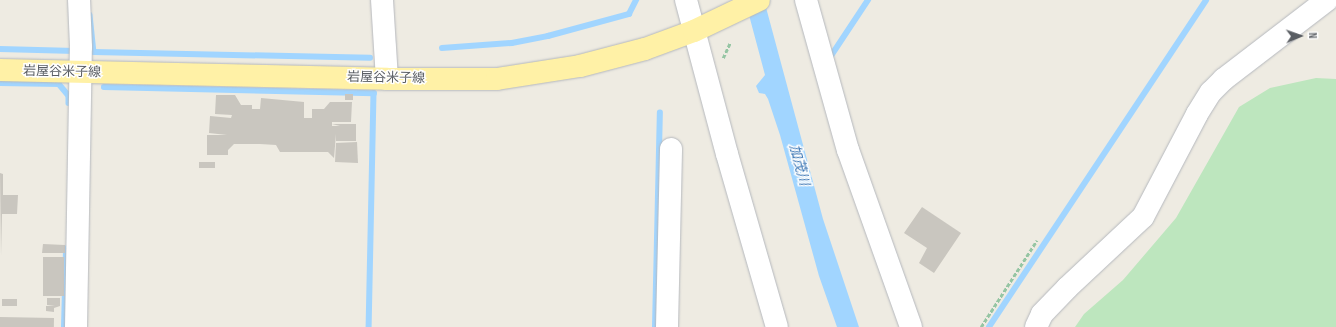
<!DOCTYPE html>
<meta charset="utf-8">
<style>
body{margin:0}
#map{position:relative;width:1336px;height:327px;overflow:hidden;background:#eeebe2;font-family:"Sofia Sans Condensed","Noto Sans JP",sans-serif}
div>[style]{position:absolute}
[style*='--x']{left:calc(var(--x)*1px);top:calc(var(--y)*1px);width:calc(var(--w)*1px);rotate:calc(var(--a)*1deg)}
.green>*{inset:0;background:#bde6be}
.water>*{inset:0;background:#a1d5ff}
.stream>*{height:5.5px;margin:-2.75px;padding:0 2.75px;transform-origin:2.75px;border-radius:2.75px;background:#a1d5ff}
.building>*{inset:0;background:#c9c6bf;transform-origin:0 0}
.path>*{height:2.5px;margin-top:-1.25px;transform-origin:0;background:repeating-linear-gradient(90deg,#95c5a3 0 4px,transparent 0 6px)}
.roads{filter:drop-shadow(0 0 1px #b5b8bd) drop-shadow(0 0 1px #b5b8bd)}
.minor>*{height:22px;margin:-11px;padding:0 11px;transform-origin:11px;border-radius:11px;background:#fff}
.major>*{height:22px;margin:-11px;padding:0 11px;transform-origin:11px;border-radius:11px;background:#fff1a6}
span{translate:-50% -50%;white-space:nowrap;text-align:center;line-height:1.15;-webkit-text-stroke:3px #fff;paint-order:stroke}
.street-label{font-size:13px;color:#5a5e63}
.water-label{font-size:14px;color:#3a75b4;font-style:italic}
.north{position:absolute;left:1280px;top:16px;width:40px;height:40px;-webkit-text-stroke:3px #fff;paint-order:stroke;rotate:88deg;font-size:11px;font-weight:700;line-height:16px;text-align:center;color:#5a5e63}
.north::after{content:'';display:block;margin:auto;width:14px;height:18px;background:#5a5e63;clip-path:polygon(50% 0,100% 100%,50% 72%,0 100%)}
</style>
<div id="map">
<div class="green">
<i style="clip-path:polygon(1316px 78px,1336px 79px,1336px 327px,1075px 327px,1084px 314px,1123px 280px,1176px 218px,1239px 107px,1270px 88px)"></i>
</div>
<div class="water">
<i style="clip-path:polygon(745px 0,764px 0,823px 219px,859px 327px,837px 327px,819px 276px,780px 135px,768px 99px,765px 94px,759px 93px,756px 86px,765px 75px)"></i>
</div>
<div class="stream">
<i style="--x:90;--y:15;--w:37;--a:84"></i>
<i style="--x:94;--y:52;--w:276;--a:1.2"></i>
<i style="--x:442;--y:48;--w:70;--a:-4.1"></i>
<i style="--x:512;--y:43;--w:37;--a:-11"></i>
<i style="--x:548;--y:36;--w:84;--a:-15.2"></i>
<i style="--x:629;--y:14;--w:16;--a:-63"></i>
<i style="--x:0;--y:49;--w:75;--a:1.5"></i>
<i style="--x:831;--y:56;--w:67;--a:-56.5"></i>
<i style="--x:0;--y:83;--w:59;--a:1"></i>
<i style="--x:59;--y:84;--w:16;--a:50"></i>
<i style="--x:69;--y:96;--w:7;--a:90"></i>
<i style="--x:104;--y:87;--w:270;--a:1.3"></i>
<i style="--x:374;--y:93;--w:234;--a:91.2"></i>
<i style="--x:64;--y:327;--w:78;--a:-88.5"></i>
<i style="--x:655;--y:327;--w:214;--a:-88.7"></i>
<i style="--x:989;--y:327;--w:392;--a:-56.4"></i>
</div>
<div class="building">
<i style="left:345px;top:94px;width:8px;height:6px"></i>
<i style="clip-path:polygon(216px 95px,235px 95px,241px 105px,252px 105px,252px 109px,260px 109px,261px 98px,304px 102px,304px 118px,312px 118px,312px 109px,324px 109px,330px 102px,352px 102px,351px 122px,332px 122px,332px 126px,340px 126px,332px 124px,356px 124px,356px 141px,336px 141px,336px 134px,334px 158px,328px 152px,280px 152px,276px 145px,260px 144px,234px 144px,228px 150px,228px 155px,207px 155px,207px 135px,227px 135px,209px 133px,210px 116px,231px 118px,232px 115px,215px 114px)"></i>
<i style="clip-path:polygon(357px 142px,358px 163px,335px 162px,336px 143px)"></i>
<i style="left:199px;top:162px;width:16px;height:6px"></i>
<i style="clip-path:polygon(0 173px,3px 174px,3px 195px,18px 195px,17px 214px,2px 214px,1px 256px)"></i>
<i style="clip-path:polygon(922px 207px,961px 233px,934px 273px,919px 263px,927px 248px,904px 233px)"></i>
<i style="clip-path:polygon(43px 244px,65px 245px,65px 253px,42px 253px)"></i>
<i style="left:43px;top:257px;width:21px;height:39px"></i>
<i style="clip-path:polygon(47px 298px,60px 298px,60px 306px,54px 308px,54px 312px,46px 311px,46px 306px,55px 306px,47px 305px)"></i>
<i style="left:2px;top:299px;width:15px;height:7px"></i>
<i style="left:0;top:317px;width:54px;height:10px;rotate:1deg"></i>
</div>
<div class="path">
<i style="--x:723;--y:58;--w:17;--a:-65"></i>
<i style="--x:981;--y:327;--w:103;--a:-57.2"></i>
</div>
<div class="roads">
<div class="minor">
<i style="--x:382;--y:0;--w:79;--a:86.4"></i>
<i style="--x:686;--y:0;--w:159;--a:75.1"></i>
<i style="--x:727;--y:154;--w:180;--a:73.9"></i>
<i style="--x:806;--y:0;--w:156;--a:74.4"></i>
<i style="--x:848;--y:150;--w:188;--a:70.4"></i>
<i style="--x:76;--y:327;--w:280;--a:-89"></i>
<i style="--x:81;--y:47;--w:47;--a:-92.4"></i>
<i style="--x:667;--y:327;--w:178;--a:-88.7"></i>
<i style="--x:1036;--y:327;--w:14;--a:-65"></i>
<i style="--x:1042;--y:314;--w:36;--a:-46"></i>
<i style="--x:1067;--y:288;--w:104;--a:-43.1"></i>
<i style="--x:1143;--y:217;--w:116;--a:-62.3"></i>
<i style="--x:1197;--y:114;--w:26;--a:-58"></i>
<i style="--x:1211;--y:92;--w:18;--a:-45"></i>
<i style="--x:1224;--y:79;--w:130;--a:-37.5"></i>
</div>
<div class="major">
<i style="--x:0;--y:70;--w:387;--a:1.3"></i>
<i style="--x:387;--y:79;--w:110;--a:0"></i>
<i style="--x:497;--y:79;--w:84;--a:-8.9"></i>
<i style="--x:580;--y:66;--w:67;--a:-14.7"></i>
<i style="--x:645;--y:49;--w:52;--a:-20.2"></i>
<i style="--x:694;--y:31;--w:72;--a:-25.5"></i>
</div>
</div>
<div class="street-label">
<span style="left:62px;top:72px;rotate:1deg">岩屋谷米子線</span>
<span style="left:386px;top:78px;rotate:1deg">岩屋谷米子線</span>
</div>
<div class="water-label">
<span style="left:799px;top:165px;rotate:75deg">加茂川</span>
</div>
<div class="north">N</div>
</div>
